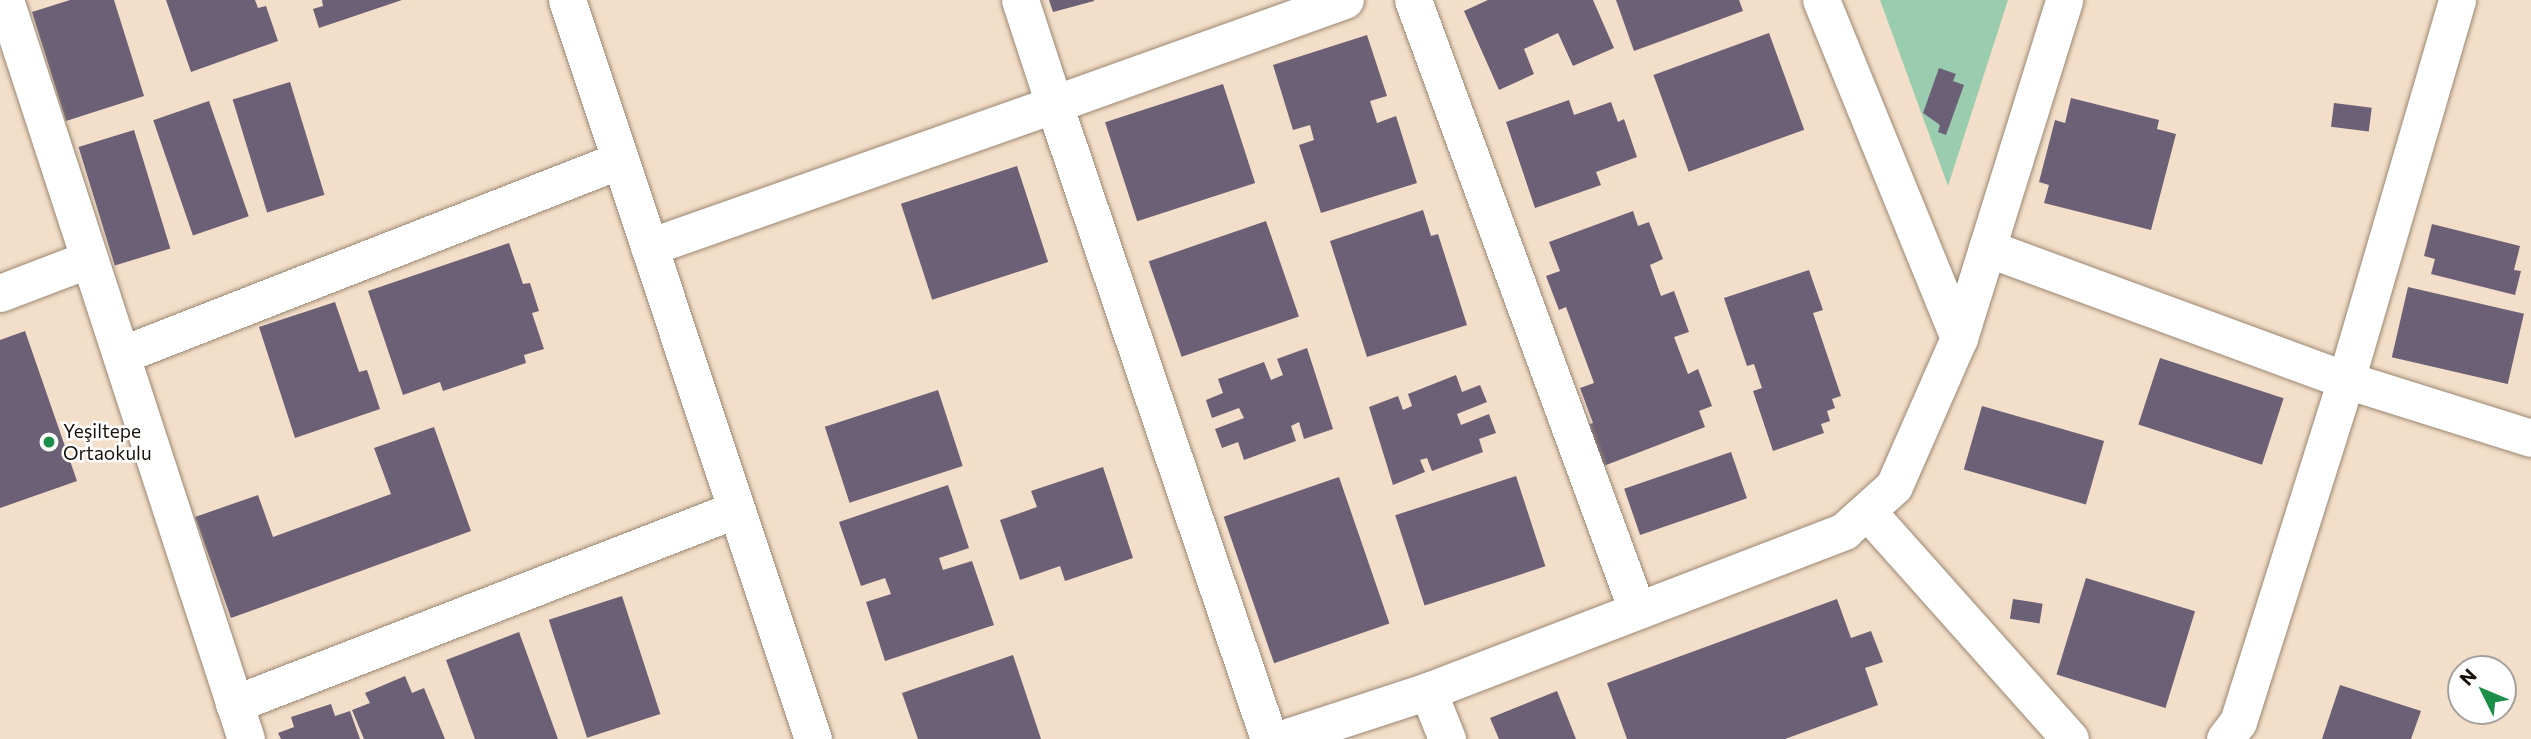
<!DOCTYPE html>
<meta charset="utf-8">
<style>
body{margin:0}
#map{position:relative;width:2531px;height:739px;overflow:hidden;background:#f3dec9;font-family:Commissioner,sans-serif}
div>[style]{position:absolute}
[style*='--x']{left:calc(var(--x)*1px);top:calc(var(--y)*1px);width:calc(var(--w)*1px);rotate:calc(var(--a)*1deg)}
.green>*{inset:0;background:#9accaf}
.building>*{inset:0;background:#6b6076;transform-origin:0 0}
.roads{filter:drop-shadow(0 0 2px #9a8773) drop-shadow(0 0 2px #9a8773)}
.street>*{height:37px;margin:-18.5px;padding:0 18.5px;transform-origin:18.5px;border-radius:18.5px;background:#fff}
.dots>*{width:19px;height:19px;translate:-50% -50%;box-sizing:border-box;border:4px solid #fff;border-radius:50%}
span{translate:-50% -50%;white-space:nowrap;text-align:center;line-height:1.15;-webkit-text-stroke:5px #fff;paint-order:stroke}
.poi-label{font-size:19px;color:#181109}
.left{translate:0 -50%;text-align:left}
.north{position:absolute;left:2447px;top:655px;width:70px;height:70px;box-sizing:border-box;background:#fff;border:2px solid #a3a09d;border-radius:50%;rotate:313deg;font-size:19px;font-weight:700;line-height:28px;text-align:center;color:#181109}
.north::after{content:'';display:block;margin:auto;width:24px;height:32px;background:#1b8f49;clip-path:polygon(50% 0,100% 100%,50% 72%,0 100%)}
</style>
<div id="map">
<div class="green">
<i style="clip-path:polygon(1880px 0,2008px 0,1948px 186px)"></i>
</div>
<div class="building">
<i style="clip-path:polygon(70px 0,114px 0,144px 96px,66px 121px,32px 12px)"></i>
<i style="clip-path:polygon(166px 0,255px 0,258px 8px,266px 6px,278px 41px,191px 72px)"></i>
<i style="clip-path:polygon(322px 0,402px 0,319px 28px,313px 9px,323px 6px)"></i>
<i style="clip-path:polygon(1049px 0,1094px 0,1094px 1px,1053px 12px)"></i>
<i style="clip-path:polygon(1488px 0,1593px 0,1614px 48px,1573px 66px,1558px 33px,1524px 49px,1534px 74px,1499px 90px,1464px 11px)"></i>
<i style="clip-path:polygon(1616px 0,1739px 0,1743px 11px,1634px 51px)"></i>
<i style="left:1769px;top:33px;width:103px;height:123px;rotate:70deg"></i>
<i style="clip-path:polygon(1367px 35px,1387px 96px,1370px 101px,1377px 123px,1396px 116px,1417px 183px,1321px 213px,1299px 145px,1314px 140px,1310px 125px,1293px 130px,1273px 65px)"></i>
<i style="clip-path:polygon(1939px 68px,1956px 74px,1953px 81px,1964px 85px,1946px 135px,1938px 132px,1940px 125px,1923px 113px)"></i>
<i style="left:290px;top:82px;width:118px;height:60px;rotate:73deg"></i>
<i style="left:1223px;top:84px;width:104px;height:124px;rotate:72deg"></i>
<i style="clip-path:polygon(2071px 98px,2159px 120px,2157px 129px,2176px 134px,2151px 230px,2044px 203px,2049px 185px,2039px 182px,2055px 120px,2065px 123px)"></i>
<i style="clip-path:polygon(1569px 100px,1574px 115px,1611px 102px,1618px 122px,1624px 119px,1637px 157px,1596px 172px,1601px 185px,1535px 208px,1506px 122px)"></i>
<i style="left:209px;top:101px;width:122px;height:59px;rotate:71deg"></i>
<i style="left:2334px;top:103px;width:38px;height:24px;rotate:7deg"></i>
<i style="left:134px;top:130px;width:124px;height:58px;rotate:73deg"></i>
<i style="left:1017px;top:166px;width:101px;height:122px;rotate:72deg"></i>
<i style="clip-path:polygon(1423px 210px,1431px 236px,1438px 234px,1467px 325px,1367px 357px,1330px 241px)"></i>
<i style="clip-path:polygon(1633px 211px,1638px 226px,1649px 222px,1663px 259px,1650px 265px,1661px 296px,1674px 291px,1689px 332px,1674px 337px,1688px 374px,1698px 369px,1712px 406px,1699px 411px,1705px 427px,1601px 467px,1585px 426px,1593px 423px,1580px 388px,1594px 383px,1566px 307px,1559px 310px,1546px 276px,1560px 271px,1549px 242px)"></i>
<i style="left:1266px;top:221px;width:101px;height:124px;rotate:71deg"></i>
<i style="clip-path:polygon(2432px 224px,2520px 246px,2514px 270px,2521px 271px,2515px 295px,2431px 274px,2435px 259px,2424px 256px)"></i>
<i style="clip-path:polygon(509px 243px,523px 284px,530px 283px,539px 311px,532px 313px,544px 349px,524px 355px,526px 363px,443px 391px,440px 382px,403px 395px,368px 291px)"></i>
<i style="clip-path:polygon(1809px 270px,1823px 310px,1813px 313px,1841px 396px,1832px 399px,1835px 408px,1827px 411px,1830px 421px,1821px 424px,1824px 433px,1773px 451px,1753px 391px,1762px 388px,1754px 364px,1747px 366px,1724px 298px)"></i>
<i style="left:2408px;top:287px;width:119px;height:72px;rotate:13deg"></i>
<i style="clip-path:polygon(335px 302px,359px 372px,367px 370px,380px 409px,295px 438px,259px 327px)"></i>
<i style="clip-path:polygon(25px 331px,77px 481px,0 508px,0 340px)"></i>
<i style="clip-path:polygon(1307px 348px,1333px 429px,1304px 439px,1299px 422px,1291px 426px,1296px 441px,1244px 460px,1238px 442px,1222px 448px,1215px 429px,1244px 418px,1239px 408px,1212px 418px,1206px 400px,1223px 393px,1218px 379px,1264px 362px,1271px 380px,1283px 375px,1277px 359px)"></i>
<i style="left:2160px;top:358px;width:130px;height:70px;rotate:18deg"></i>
<i style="clip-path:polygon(1456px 375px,1462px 392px,1480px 385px,1487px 402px,1457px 414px,1461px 425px,1489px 414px,1496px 433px,1479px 439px,1483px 452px,1432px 471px,1427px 458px,1420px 460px,1425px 472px,1393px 485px,1369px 407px,1398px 396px,1403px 410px,1412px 406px,1408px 394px)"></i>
<i style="left:938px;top:390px;width:80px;height:119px;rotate:72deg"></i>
<i style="left:1982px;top:406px;width:127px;height:66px;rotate:16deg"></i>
<i style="clip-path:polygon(434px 427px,471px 531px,231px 618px,195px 517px,258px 495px,273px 537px,391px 494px,374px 448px)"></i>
<i style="left:1731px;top:452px;width:49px;height:113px;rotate:71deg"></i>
<i style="clip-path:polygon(1103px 467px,1133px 558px,1065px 581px,1060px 566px,1020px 580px,1000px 520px,1037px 507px,1031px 491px)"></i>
<i style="left:1516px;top:476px;width:95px;height:127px;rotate:72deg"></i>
<i style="left:1339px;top:477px;width:155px;height:122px;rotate:71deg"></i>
<i style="clip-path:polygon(948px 485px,969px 548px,939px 558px,943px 570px,972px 561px,994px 625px,885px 661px,866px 602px,891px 594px,885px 578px,861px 586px,839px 522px)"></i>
<i style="left:2086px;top:578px;width:114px;height:101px;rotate:17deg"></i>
<i style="left:622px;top:596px;width:124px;height:77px;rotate:72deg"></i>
<i style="clip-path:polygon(1837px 599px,1851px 638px,1871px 631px,1883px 662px,1865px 668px,1878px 705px,1785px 739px,1627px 739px,1607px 683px)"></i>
<i style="left:2013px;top:599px;width:30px;height:20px;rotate:9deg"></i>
<i style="clip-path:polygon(519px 632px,558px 739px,475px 739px,446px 660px)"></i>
<i style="clip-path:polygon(1013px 655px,1041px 739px,918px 739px,902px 693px)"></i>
<i style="clip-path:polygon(405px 676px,412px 693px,424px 688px,445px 739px,364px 739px,352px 710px,370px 703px,365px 693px)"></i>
<i style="clip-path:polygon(2340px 685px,2421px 711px,2411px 739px,2322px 739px)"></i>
<i style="clip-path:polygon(1557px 691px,1576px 739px,1499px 739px,1490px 718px)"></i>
<i style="clip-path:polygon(331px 704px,335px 716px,350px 711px,360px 739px,281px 739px,278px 733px,294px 727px,291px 717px)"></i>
</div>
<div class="roads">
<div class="street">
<i style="--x:5;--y:0;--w:777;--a:71.94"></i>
<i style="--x:567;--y:0;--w:779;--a:71.59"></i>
<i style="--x:1413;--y:0;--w:650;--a:69.84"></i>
<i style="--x:1821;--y:0;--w:365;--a:67.8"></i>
<i style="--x:649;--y:247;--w:430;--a:-19.4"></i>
<i style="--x:1054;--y:104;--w:109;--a:-108.1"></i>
<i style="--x:1987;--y:248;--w:382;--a:20.2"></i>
<i style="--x:2346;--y:380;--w:194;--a:17.4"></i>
<i style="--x:0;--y:293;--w:95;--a:-20.9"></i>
<i style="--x:121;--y:355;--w:536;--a:-21.34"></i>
<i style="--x:1867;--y:511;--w:305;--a:48.3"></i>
<i style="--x:1428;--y:691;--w:52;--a:68.4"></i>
<i style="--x:234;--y:704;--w:539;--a:-21.19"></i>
<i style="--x:1269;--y:739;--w:670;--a:-108.71"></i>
<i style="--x:1054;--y:104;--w:309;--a:-19.7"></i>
<i style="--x:1281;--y:739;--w:155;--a:-18.1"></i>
<i style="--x:1428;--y:691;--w:446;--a:-21"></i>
<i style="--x:1844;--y:531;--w:67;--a:-42"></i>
<i style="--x:1894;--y:486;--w:162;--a:-66.3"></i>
<i style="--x:1959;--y:338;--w:354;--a:-72.7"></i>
<i style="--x:2225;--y:739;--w:21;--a:-53"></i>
<i style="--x:2238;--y:722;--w:359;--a:-72.5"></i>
<i style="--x:2346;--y:380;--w:396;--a:-73.7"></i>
</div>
</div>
<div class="dots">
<i style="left:49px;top:442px;background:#1b8f49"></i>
</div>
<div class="poi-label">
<span class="left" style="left:63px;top:442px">Yeşiltepe<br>Ortaokulu</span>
</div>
<div class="north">N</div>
</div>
